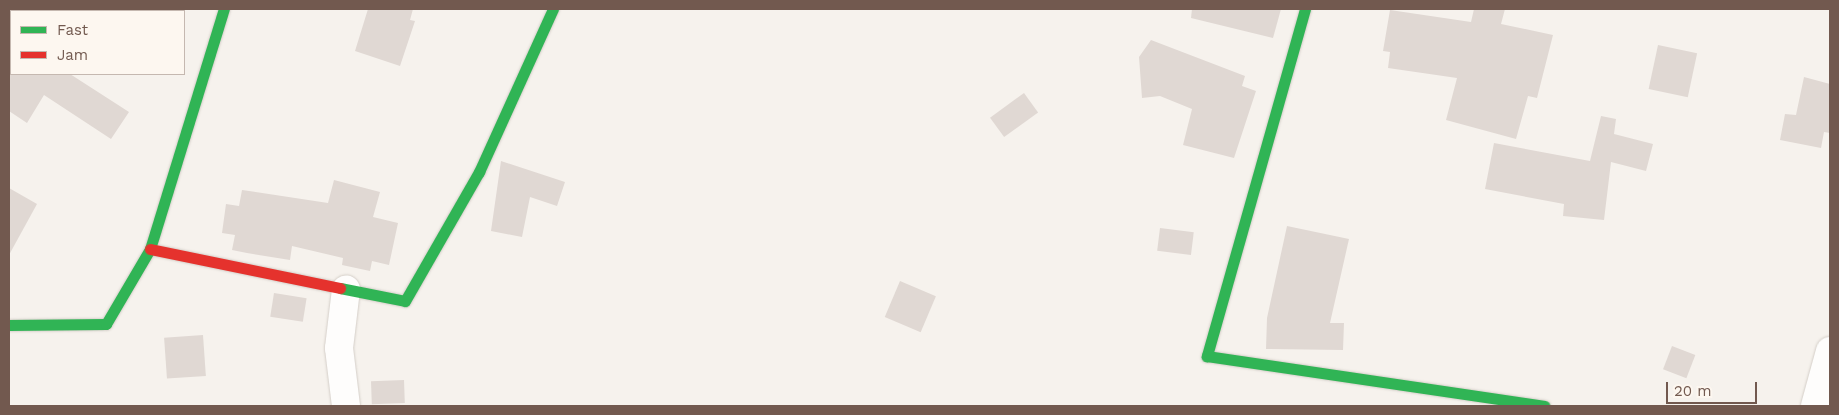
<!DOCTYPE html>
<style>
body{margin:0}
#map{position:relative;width:1839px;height:415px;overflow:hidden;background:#f6f2ed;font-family:"Work Sans",sans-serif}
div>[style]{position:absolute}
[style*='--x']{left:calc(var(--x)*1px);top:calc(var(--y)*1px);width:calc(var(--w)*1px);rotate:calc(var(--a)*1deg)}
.building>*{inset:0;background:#e0d8d3;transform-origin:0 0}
.roads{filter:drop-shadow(0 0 1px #d4cec8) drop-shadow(0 0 1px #d4cec8)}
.street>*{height:28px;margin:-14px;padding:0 14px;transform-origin:14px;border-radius:14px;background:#fefdfc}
.fast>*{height:11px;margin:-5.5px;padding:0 5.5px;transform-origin:5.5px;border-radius:5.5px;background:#30b455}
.jam>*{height:11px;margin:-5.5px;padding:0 5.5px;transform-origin:5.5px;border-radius:5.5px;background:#e5322d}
span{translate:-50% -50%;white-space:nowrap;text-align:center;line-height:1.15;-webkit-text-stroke:4px #fdf7f0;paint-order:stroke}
.frame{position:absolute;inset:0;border:10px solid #72594f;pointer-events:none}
.legend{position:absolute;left:10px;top:10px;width:175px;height:65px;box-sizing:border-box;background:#fdf7f0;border:1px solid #c5b8b0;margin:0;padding:6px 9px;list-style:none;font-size:15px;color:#72594f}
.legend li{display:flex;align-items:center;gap:10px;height:25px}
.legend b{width:25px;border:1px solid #c5b8b0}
.scale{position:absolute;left:1666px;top:382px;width:91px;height:22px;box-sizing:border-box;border:2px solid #72594f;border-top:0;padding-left:6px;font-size:15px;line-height:18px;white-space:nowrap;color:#72594f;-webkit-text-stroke:4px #fdf7f0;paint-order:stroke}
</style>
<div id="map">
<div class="building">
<i style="clip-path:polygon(368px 9px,413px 9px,410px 20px,415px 21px,400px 66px,355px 51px)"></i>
<i style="clip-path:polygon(1192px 9px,1281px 9px,1273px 38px,1191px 18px)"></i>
<i style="clip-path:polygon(1474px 9px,1505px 9px,1501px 24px,1553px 35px,1537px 98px,1528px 96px,1516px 139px,1446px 120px,1457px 78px,1388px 68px,1390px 52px,1383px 51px,1390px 10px,1471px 22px)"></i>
<i style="clip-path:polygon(1151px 40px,1245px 76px,1242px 86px,1256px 91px,1234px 158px,1183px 145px,1192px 109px,1160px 96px,1142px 98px,1139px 57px)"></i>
<i style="left:1658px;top:45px;width:40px;height:45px;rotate:12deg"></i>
<i style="clip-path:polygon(9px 74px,70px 74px,129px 112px,111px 139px,44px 95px,27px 123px,9px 111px)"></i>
<i style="clip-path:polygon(1804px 77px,1830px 84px,1830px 133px,1824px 132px,1821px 148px,1780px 140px,1785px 114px,1796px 115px)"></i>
<i style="left:1024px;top:93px;width:24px;height:42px;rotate:54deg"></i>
<i style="clip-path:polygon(1601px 116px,1616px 119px,1614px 134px,1653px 144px,1646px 171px,1611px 162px,1604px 220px,1563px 216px,1564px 204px,1485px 189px,1494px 143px,1590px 161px)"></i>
<i style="clip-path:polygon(501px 161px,565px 182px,557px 206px,530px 197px,522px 237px,491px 231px)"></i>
<i style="clip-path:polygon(334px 180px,380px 192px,373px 217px,398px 223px,389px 265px,372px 261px,370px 271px,342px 265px,343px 258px,292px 246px,290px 260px,247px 253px,232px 250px,235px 235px,222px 233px,226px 204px,239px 206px,242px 190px,328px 203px)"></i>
<i style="clip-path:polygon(9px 188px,37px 204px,9px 255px)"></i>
<i style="clip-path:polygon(1287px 226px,1349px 239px,1330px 323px,1344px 323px,1343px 350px,1266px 349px,1267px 318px)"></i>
<i style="left:1160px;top:228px;width:34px;height:23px;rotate:7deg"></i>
<i style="left:900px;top:281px;width:39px;height:39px;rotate:23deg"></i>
<i style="left:274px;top:293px;width:33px;height:24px;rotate:9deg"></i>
<i style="left:203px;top:335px;width:41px;height:39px;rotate:86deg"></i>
<i style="left:1672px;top:346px;width:25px;height:25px;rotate:21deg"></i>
<i style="left:404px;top:380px;width:23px;height:33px;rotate:88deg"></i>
</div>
<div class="roads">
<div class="street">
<i style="--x:346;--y:406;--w:58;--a:-96.9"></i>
<i style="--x:339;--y:348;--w:59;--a:-83.2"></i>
<i style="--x:1815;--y:406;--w:57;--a:-74.7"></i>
</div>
<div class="fast">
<i style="--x:1305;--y:9;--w:361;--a:105.8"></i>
<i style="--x:1207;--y:356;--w:341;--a:8.4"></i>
<i style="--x:340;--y:288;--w:66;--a:11.3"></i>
<i style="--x:405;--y:301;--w:149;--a:-60.2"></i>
<i style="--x:479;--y:172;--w:179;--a:-65.6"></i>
<i style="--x:9;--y:325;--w:97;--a:-0.6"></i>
<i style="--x:106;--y:324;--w:87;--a:-59.6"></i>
<i style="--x:150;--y:249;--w:251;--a:-72.9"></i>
</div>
<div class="jam">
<i style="--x:150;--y:249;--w:194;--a:11.6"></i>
</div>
</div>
<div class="frame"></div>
<ul class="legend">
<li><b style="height:6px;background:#30b455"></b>Fast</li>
<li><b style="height:6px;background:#e5322d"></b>Jam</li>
</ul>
<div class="scale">20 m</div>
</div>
